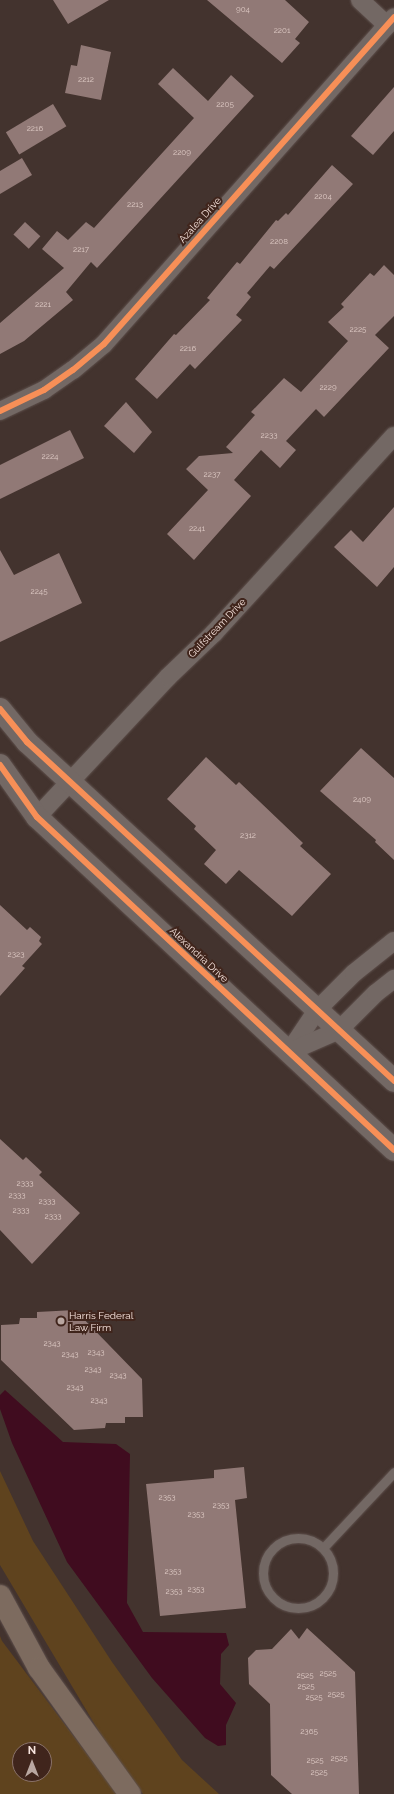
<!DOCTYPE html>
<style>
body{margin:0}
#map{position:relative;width:394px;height:1794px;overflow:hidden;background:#43332e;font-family:Raleway,sans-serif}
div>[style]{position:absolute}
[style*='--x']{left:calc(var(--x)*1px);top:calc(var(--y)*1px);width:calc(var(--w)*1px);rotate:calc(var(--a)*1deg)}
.green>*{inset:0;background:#5f431e}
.water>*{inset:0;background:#400c1f}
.building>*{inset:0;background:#917976;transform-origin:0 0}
.roads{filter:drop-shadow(0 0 1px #5e504c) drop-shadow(0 0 1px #5e504c)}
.lane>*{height:9px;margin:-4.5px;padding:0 4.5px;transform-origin:4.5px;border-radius:4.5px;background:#736864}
.lane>.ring{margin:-4.5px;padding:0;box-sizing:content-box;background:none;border:9px solid #736864;border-radius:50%}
.street>*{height:18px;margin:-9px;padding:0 9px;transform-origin:9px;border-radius:9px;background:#736864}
.secondary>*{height:22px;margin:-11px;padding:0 11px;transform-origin:11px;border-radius:11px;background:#736864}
.highway>*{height:22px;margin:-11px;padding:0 11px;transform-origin:11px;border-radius:11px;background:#7d6b5f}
.cycleway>*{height:6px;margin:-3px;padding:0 3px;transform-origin:3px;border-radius:3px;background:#f78f57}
.dots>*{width:11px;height:11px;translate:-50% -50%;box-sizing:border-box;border:2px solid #40251c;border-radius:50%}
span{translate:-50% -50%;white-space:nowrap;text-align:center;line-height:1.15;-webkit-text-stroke:4px #40251c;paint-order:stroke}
.number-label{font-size:8px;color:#decac5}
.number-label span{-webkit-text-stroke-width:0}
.street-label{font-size:10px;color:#f8e5df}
.poi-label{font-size:10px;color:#f8e5df}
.left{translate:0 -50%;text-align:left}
.north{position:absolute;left:12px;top:1742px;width:40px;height:40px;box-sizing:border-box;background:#40251c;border:1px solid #8a726a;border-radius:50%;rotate:0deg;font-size:11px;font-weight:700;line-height:16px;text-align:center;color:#f8e5df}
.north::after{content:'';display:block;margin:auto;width:14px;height:18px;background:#b9a7a1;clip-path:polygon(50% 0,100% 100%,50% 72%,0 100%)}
</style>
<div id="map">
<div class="green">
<i style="clip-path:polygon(0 1471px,33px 1541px,112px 1662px,182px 1760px,219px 1794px,143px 1794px,101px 1735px,0 1565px)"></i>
<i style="clip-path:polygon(evenodd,0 1636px,2px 1641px,117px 1794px,0 1794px,0 1636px,20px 1750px,44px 1750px,44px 1774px,20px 1774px,20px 1750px)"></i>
</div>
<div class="water">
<i style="clip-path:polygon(5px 1390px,63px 1442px,116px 1444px,130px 1454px,127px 1603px,143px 1632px,226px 1633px,229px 1645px,221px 1654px,220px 1684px,236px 1703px,226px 1725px,226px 1745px,218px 1746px,205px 1738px,152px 1678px,67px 1562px,12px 1443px,0 1409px,0 1395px)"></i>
</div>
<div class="building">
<i style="clip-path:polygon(53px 0,109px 0,68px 24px)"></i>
<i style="clip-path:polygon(207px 0,285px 0,309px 22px,295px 39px,300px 43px,282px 63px)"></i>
<i style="clip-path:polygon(81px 45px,111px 52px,101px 100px,65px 93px,71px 65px,77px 66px)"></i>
<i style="clip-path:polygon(173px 68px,208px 101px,231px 75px,254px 96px,97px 268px,91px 262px,66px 292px,73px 300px,24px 341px,0 354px,0 323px,64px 268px,42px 249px,57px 231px,68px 240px,86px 222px,94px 228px,194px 118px,158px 84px)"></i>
<i style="clip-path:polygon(394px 87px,394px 131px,373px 155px,351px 136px)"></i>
<i style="left:53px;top:104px;width:26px;height:55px;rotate:59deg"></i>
<i style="clip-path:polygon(22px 158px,32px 175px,0 194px,0 171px)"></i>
<i style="clip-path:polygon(332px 165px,353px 184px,274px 269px,270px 266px,247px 293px,251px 297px,236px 315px,242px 320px,195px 369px,190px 364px,157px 399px,135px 379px,174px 334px,176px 335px,210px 300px,207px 298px,237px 262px,240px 264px,276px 220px,278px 221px,286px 213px,288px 215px)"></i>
<i style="left:25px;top:222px;width:21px;height:17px;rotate:43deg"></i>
<i style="clip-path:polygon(384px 265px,394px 275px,394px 316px,375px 335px,389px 348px,324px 417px,316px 409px,286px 441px,296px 450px,280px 468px,261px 450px,234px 480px,251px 496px,194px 560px,167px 534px,208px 490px,186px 469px,199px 456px,233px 453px,226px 447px,255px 415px,251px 412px,284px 378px,301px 392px,348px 341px,328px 322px,344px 307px,341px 304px,370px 273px,374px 276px)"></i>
<i style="clip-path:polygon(126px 402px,152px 432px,134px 453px,104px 426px)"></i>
<i style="clip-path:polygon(70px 430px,84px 458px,0 499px,0 465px)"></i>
<i style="clip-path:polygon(394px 507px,394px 567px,377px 587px,334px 547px,351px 530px,363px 542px)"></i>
<i style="clip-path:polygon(0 550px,14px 575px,59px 553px,82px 603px,0 642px)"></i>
<i style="clip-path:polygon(361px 748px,394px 778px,394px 860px,375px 842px,376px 840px,320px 791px)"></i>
<i style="clip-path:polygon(206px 757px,236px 785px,239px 782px,303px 843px,300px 846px,331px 874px,292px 916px,239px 870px,226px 884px,204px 864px,216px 850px,194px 829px,196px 826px,167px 799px)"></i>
<i style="clip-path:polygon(0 905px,27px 930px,30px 927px,41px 937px,39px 941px,42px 944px,22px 966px,25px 968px,0 996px)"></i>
<i style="clip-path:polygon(0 1139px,23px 1160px,26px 1157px,42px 1172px,39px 1175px,80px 1213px,32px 1264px,0 1230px)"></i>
<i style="clip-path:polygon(75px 1310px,142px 1379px,143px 1417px,125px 1417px,125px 1423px,106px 1423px,105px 1428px,74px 1430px,1px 1360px,1px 1325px,19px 1324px,20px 1318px,37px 1318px,37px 1312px)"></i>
<i style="clip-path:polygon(244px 1467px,247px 1498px,235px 1500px,246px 1608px,160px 1616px,146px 1484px,214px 1478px,214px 1470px)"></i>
<i style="clip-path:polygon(307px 1628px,355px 1672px,359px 1794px,292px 1794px,271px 1775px,270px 1704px,249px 1684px,248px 1658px,256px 1650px,272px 1649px,291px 1629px,299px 1639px)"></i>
</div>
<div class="roads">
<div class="lane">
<i class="ring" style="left:263px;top:1538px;width:61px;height:61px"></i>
<i style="--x:323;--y:1548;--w:104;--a:-46.9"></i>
</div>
<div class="street">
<i style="--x:360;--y:0;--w:37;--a:43"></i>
<i style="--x:0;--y:411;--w:49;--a:-25.5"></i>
<i style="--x:44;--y:390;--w:35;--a:-35"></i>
<i style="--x:73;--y:370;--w:40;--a:-40"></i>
<i style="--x:104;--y:344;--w:437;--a:-48.4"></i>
<i style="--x:37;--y:817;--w:192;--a:-46.9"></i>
<i style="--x:168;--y:677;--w:64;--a:-43.7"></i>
<i style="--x:214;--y:633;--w:267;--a:-47.6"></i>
<i style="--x:289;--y:1052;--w:50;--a:-56.3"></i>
<i style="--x:317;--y:1010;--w:52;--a:-45"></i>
<i style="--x:354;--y:973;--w:51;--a:-38.7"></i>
<i style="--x:289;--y:1052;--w:55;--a:-23.7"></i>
<i style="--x:339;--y:1030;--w:52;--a:-45"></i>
<i style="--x:376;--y:993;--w:23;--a:-38"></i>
</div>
<div class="secondary">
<i style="--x:0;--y:709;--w:43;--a:50.7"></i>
<i style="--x:27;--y:742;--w:500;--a:42.7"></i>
<i style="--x:0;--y:765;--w:64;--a:54.6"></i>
<i style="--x:37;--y:817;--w:488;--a:43"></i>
</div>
<div class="highway">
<i style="--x:0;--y:1596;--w:82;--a:61.6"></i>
<i style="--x:39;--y:1668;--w:155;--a:54.2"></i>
</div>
</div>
<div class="cycleway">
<i style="--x:0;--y:411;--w:49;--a:-25.5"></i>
<i style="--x:44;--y:390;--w:35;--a:-35"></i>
<i style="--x:73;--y:370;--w:40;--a:-40"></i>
<i style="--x:104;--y:344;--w:437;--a:-48.4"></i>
<i style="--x:0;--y:709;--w:43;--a:50.7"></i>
<i style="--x:27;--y:742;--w:500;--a:42.7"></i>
<i style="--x:0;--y:765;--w:64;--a:54.6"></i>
<i style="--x:37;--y:817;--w:488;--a:43"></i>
</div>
<div class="dots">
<i style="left:61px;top:1321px;background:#b9a7a1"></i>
</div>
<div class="number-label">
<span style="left:243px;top:10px">904</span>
<span style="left:282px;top:31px">2201</span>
<span style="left:86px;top:80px">2212</span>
<span style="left:225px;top:105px">2205</span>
<span style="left:35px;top:129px">2216</span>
<span style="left:182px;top:153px">2209</span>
<span style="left:323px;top:197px">2204</span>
<span style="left:135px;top:205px">2213</span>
<span style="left:279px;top:242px">2208</span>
<span style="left:81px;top:250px">2217</span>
<span style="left:43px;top:305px">2221</span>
<span style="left:358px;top:330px">2225</span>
<span style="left:188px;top:349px">2216</span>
<span style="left:328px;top:388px">2229</span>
<span style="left:269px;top:436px">2233</span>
<span style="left:50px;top:457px">2224</span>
<span style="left:212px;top:475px">2237</span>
<span style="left:197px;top:529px">2241</span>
<span style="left:39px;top:592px">2245</span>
<span style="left:362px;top:800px">2409</span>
<span style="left:248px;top:836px">2312</span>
<span style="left:16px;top:955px">2323</span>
<span style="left:25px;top:1184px">2333</span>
<span style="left:17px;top:1196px">2333</span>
<span style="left:47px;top:1202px">2333</span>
<span style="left:21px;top:1211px">2333</span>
<span style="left:53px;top:1217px">2333</span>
<span style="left:52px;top:1344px">2343</span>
<span style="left:96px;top:1353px">2343</span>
<span style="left:70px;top:1355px">2343</span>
<span style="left:93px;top:1370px">2343</span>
<span style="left:118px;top:1376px">2343</span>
<span style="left:75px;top:1388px">2343</span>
<span style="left:99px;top:1401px">2343</span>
<span style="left:167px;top:1498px">2353</span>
<span style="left:221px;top:1506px">2353</span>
<span style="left:196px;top:1515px">2353</span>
<span style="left:173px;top:1572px">2353</span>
<span style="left:196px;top:1590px">2353</span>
<span style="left:174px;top:1592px">2353</span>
<span style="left:328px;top:1674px">2525</span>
<span style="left:305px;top:1676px">2525</span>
<span style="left:306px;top:1687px">2525</span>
<span style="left:336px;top:1695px">2525</span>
<span style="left:314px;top:1698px">2525</span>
<span style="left:309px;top:1732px">2365</span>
<span style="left:339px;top:1759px">2525</span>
<span style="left:315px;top:1761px">2525</span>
<span style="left:319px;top:1773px">2525</span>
</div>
<div class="street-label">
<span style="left:200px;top:220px;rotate:-48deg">Azalea Drive</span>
<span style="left:217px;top:628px;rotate:-46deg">Gulfstream Drive</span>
<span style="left:199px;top:955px;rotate:43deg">Alexandria Drive</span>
</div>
<div class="poi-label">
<span class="left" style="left:69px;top:1321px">Harris Federal<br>Law Firm</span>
</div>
<div class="north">N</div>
</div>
